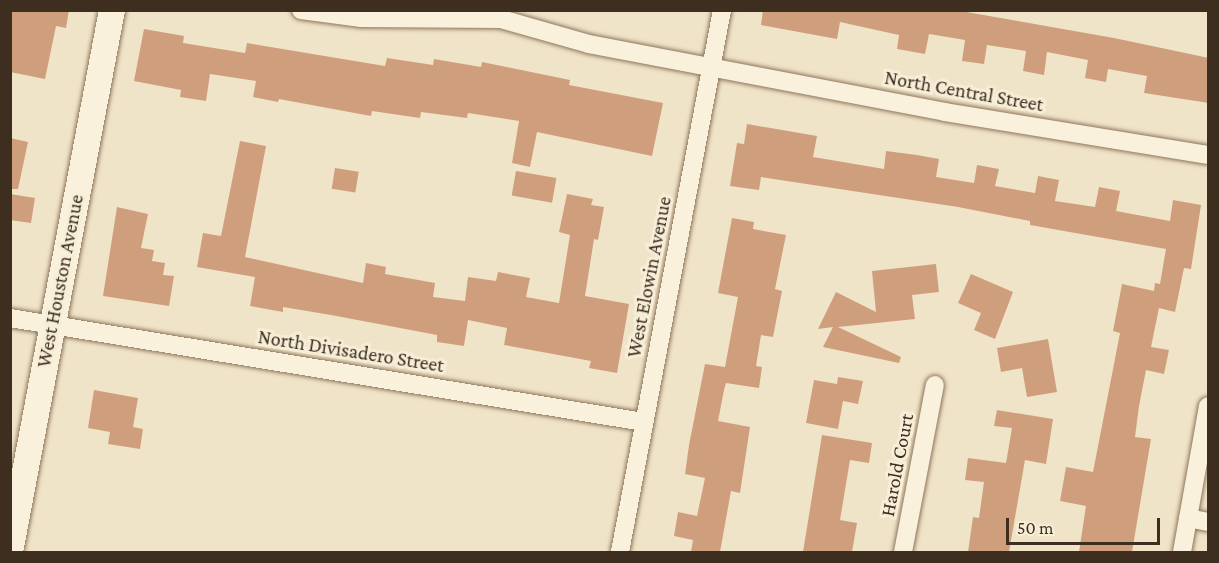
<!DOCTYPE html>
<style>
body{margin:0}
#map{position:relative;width:1219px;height:563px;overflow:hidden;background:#f0e4c8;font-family:"Crimson Pro",serif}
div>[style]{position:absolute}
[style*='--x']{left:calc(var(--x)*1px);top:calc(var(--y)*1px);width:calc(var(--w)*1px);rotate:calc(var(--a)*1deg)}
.building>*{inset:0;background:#cf9f7d;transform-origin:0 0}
.roads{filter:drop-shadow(0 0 2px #8d765c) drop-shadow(0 0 2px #8d765c)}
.street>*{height:18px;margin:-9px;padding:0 9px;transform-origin:9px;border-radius:9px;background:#faf1dc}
.secondary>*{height:26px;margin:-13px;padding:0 13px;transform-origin:13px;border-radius:13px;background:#faf1dc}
span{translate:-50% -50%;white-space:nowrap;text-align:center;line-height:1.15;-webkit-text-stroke:6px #f7eed8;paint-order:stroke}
.street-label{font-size:20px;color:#3d2e20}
.frame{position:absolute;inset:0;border:12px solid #3d2e20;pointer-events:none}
.scale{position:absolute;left:1006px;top:518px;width:154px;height:27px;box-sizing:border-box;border:3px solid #3d2e20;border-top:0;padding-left:8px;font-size:18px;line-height:21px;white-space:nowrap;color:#3d2e20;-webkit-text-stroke:4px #f7eed8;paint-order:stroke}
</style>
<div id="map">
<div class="building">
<i style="clip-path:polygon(10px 10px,69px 10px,66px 28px,56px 26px,45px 79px,10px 72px)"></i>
<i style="clip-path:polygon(763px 10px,955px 10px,1114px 38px,1209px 58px,1209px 103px,1144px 93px,1147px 76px,1108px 69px,1106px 82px,1085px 78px,1088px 60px,1047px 52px,1044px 75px,1023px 71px,1026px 51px,987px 45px,984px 64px,962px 61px,965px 40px,929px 34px,925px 54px,897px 49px,899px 35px,840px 22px,837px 39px,761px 25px)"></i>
<i style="clip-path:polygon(144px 29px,184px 36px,183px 43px,245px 53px,247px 43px,385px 66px,387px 58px,433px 65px,434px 59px,481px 67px,482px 62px,570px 80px,569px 85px,663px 103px,652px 156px,537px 132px,530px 167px,512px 163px,519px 121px,468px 113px,467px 118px,421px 112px,420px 118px,372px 111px,371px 116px,279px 99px,278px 102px,253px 97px,256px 81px,210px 74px,206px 101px,180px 97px,181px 90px,134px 81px)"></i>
<i style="clip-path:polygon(747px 124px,817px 136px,813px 157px,843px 162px,884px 169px,886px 151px,917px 155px,939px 159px,936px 177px,974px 183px,977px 165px,999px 169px,995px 186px,1035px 193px,1038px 176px,1059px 180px,1055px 201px,1095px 207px,1099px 187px,1120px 191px,1116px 211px,1170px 221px,1173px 200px,1201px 205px,1191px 269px,1184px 268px,1175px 312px,1159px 308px,1151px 347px,1169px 350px,1164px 374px,1146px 370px,1139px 406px,1135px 437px,1151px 439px,1132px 552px,1079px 552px,1086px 506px,1060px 501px,1066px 467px,1093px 472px,1120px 333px,1113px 331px,1122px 284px,1154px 291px,1155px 283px,1160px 284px,1166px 249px,1030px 225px,1030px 221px,958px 207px,761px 177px,759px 190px,730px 186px,737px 143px,744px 144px)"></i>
<i style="clip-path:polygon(10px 138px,28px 142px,18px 189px,10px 189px)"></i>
<i style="clip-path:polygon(240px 141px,266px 146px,245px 257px,363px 283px,366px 263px,386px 267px,385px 274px,435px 283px,433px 297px,465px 301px,468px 277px,496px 281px,498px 272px,530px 278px,526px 297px,559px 303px,570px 235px,559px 232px,567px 194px,593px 199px,591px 205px,604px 207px,598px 240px,594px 239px,585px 296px,629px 304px,617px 373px,589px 368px,591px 361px,504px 345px,507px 328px,468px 320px,464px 346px,437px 342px,437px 335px,331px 315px,283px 307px,283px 312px,250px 306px,255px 277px,197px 267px,203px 233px,221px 236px)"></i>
<i style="left:335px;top:168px;width:24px;height:21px;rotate:9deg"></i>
<i style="left:516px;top:171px;width:41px;height:25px;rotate:10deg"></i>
<i style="clip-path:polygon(10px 194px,35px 198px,31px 223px,10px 220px)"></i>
<i style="clip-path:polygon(117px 207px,148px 214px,141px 248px,154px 250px,152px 261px,165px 263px,163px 275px,174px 276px,169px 306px,103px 296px)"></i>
<i style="clip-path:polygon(732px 218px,754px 222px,753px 229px,786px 235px,775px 289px,782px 291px,773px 337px,761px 335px,756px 366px,762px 367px,759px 388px,726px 383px,724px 390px,718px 421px,750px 427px,740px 493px,731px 491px,720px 552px,691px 552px,693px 540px,674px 536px,678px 512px,697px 516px,705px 478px,685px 474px,689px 445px,705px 364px,725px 367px,738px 297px,718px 293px)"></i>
<i style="clip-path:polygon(936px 264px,939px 292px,912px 295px,915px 319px,838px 327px,901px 357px,899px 363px,823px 347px,833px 327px,818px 329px,836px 292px,876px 312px,872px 271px)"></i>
<i style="clip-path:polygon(971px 274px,1013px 292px,995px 339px,974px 330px,981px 313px,958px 303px)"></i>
<i style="clip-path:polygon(1048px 339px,1057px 392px,1027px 397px,1022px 368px,1001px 372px,997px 348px)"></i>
<i style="clip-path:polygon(838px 377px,863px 381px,858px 404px,843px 401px,838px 429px,806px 423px,814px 380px,837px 384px)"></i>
<i style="clip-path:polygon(94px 390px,138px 398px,133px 427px,143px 429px,140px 449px,108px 444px,110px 432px,88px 428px)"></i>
<i style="clip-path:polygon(997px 410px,1053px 419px,1046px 464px,1025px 460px,1009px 552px,968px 552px,973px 517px,979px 518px,984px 482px,965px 480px,968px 458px,1006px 463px,1012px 428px,994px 426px)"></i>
<i style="clip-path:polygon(822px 435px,872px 443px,869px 463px,850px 460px,840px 520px,857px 523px,852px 552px,803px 552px)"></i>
</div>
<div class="roads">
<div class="street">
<i style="--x:301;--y:10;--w:61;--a:7.6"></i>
<i style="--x:361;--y:18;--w:140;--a:0.4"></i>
<i style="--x:501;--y:19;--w:91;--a:15.9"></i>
<i style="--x:589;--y:44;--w:362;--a:10.8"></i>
<i style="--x:945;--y:112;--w:266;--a:9.3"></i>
<i style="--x:10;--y:318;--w:642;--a:9.32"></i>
<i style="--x:1188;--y:518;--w:20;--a:11"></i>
<i style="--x:620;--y:552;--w:552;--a:-79.34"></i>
<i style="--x:903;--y:552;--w:170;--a:-79.2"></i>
<i style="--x:1182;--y:552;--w:148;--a:-79.9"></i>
</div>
<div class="secondary">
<i style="--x:10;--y:552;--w:552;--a:-79.34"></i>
</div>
</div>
<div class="street-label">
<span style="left:964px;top:91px;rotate:10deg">North Central Street</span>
<span style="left:649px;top:277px;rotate:-79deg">West Elowin Avenue</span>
<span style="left:60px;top:281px;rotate:-79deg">West Houston Avenue</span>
<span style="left:351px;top:351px;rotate:9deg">North Divisadero Street</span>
<span style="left:897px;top:465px;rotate:-79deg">Harold Court</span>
</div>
<div class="frame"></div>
<div class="scale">50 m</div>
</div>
